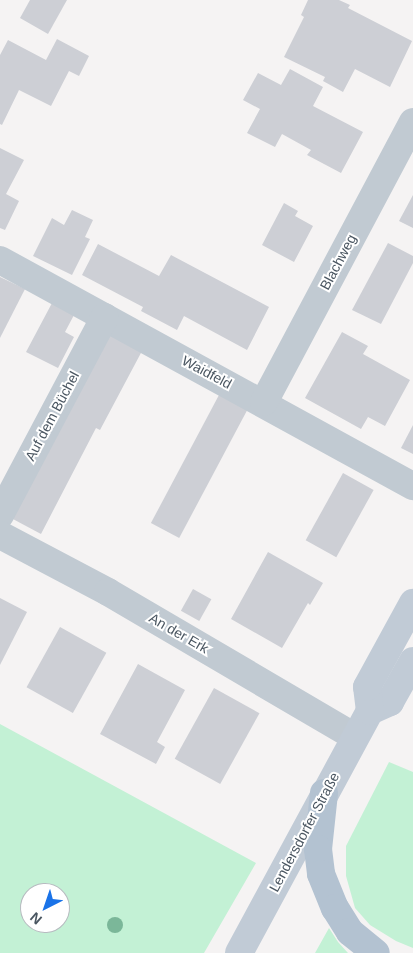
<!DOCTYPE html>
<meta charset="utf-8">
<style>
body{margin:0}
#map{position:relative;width:413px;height:953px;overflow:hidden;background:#f5f3f3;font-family:Helvetica,sans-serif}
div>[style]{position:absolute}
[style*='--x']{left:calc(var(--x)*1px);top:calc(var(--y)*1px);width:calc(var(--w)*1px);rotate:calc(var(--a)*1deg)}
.green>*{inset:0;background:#c3f1d5}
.building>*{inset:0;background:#cdcfd5;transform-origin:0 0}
.street>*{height:28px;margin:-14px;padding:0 14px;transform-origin:14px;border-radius:14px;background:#c1cad2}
.secondary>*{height:28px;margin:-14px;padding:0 14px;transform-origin:14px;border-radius:14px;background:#c1cbd6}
.primary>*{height:28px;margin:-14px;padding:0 14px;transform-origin:14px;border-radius:14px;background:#b3c2d1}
.trees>*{width:16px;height:16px;margin:-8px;border-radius:50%;background:#7bb799}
span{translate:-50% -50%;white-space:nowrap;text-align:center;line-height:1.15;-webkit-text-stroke:4px #fff;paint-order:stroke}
.street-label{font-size:14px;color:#4a5661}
.north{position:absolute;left:20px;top:883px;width:50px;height:50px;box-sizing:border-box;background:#fff;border:1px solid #b7bbc0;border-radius:50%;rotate:221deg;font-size:14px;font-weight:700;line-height:20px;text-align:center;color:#4a5661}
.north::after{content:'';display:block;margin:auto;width:18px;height:22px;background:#1a73e8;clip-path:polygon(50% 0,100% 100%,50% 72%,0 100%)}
</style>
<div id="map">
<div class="green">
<i style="clip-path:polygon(evenodd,0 724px,256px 863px,204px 953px,0 953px,0 724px,30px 893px,60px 893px,60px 923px,30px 923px,30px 893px)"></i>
<i style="clip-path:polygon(389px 762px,413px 772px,413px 948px,396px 941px,370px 925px,355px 908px,346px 876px,346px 846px)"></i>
<i style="clip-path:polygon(329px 928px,338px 942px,348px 953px,315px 953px)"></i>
</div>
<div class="building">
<i style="clip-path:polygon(30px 0,67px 0,48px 34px,20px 18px)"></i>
<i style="clip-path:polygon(308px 0,339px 0,350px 5px,348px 8px,412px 41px,390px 87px,355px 69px,343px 92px,323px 81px,325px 77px,284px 57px,304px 17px,301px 15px)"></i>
<i style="clip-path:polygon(57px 39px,89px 56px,79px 76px,69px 71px,51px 106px,19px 90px,2px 125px,0 124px,0 55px,8px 40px,46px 60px)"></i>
<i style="clip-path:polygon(290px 69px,323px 87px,313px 106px,363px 132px,341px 173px,307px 155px,311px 150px,282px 134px,275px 147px,247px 133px,260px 109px,243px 100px,258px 73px,281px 85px)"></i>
<i style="clip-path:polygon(0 148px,24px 160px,6px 194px,19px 201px,5px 230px,0 228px)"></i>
<i style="clip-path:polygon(413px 195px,413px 228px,399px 221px)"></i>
<i style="clip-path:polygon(284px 203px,298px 211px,295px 216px,313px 226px,294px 262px,262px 245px)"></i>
<i style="clip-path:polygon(72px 210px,93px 220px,85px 237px,90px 239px,72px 275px,33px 256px,52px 218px,64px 225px)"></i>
<i style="clip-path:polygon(388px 243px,413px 256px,413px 263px,381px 324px,352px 310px)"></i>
<i style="clip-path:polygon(98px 244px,159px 276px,171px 255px,269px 307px,247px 350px,184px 316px,177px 330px,141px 311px,143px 307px,82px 275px)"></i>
<i style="clip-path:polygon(0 277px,25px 289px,0 338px)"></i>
<i style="clip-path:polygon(52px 303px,74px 315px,65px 332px,74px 337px,58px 368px,26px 352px)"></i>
<i style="clip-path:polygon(342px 332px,368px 346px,363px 354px,410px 380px,385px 426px,368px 417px,361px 429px,305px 398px)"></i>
<i style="clip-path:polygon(107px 333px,142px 351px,100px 430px,96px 428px,41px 534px,11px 518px)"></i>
<i style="left:219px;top:395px;width:32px;height:145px;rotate:28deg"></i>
<i style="clip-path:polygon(413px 425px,413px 454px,401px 448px)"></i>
<i style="left:343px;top:473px;width:35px;height:77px;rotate:29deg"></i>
<i style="clip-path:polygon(268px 552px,323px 583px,310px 605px,308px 603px,282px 648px,231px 619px)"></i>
<i style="left:193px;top:589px;width:21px;height:25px;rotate:29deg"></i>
<i style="clip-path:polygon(0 598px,27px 612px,0 665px)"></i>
<i style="left:60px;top:627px;width:53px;height:69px;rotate:29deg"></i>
<i style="clip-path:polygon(138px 664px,185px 690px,157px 742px,165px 747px,156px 764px,100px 734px)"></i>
<i style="left:214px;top:688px;width:52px;height:81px;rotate:29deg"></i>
</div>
<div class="street">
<i style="--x:0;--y:260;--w:471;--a:28.7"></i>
<i style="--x:264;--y:402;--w:317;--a:-62"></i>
<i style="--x:0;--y:515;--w:224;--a:-62.1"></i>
<i style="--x:0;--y:535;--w:122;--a:27.8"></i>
<i style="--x:108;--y:592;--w:286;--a:30.4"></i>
</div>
<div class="secondary">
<i style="--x:370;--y:711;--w:22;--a:-24"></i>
<i style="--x:390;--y:702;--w:47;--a:-60.7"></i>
<i style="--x:239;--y:953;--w:275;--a:-61.6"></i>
<i style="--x:370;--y:711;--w:24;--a:-97"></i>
<i style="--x:367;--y:687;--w:96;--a:-61.3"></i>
</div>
<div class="primary">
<i style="--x:324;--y:793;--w:56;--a:96.1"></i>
<i style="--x:318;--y:849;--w:25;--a:83"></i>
<i style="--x:321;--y:874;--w:37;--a:68"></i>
<i style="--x:335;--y:908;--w:28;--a:58"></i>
<i style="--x:350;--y:932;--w:33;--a:39"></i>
</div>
<div class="trees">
<i style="left:115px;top:925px"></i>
</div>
<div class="street-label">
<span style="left:338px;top:262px;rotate:-62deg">Blachweg</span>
<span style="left:207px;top:372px;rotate:28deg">Waidfeld</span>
<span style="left:52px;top:416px;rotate:-62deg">Auf dem Büchel</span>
<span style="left:179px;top:633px;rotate:30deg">An der Erk</span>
<span style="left:304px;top:832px;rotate:-62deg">Lendersdorfer Straße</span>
</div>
<div class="north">N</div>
</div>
